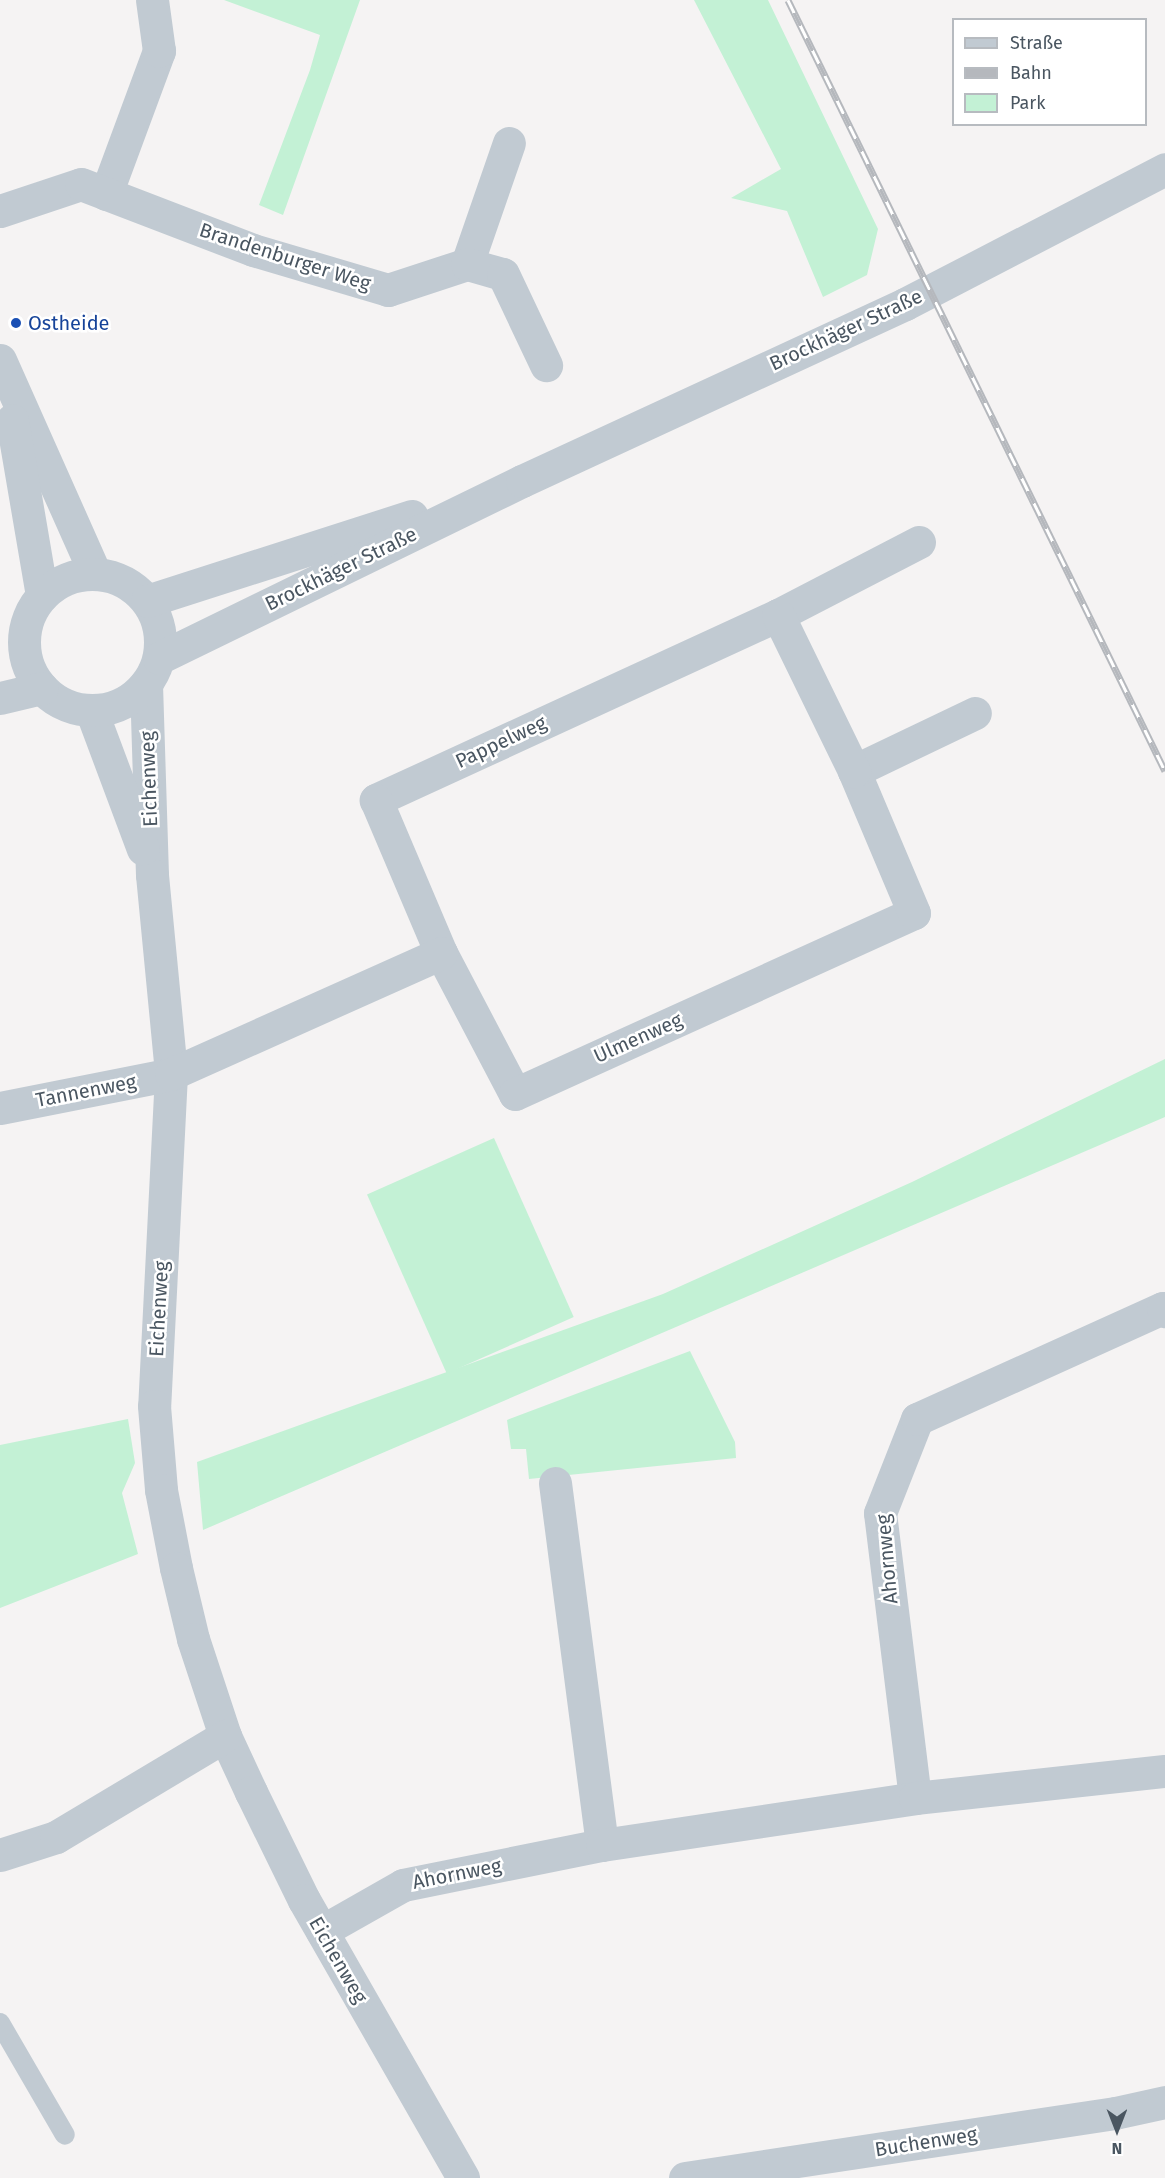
<!DOCTYPE html>
<meta charset="utf-8">
<style>
body{margin:0}
#map{position:relative;width:1165px;height:2178px;overflow:hidden;background:#f5f3f3;font-family:"Fira Sans",sans-serif}
div>[style]{position:absolute}
[style*='--x']{left:calc(var(--x)*1px);top:calc(var(--y)*1px);width:calc(var(--w)*1px);rotate:calc(var(--a)*1deg)}
.green>*{inset:0;background:#c3f1d5;transform-origin:0 0}
.service>*{height:20px;margin:-10px;padding:0 10px;transform-origin:10px;border-radius:10px;background:#c1cad2}
.minor>*{height:33px;margin:-16.5px;padding:0 16.5px;transform-origin:16.5px;border-radius:16.5px;background:#c1cad2}
.tertiary>*{height:33px;margin:-16.5px;padding:0 16.5px;transform-origin:16.5px;border-radius:16.5px;background:#c1cad2}
.tertiary>.ring{margin:-16.5px;padding:0;box-sizing:content-box;background:none;border:33px solid #c1cad2;border-radius:50%}
.rail>*{height:7px;margin-top:-3.5px;transform-origin:0;background:repeating-linear-gradient(90deg,#fff 0 14px,#b5b8bd 0 28px);box-sizing:border-box;border-block:2px solid #b5b8bd}
.dots>*{width:16px;height:16px;translate:-50% -50%;box-sizing:border-box;border:3px solid #fff;border-radius:50%}
span{translate:-50% -50%;white-space:nowrap;text-align:center;line-height:1.15;-webkit-text-stroke:5px #fff;paint-order:stroke}
.street-label{font-size:20px;color:#4a5661}
.transit-label{font-size:20px;color:#164399}
.left{translate:0 -50%;text-align:left}
.legend{position:absolute;left:952px;top:18px;width:195px;height:108px;box-sizing:border-box;background:#fff;border:2px solid #b7bbc0;margin:0;padding:8px 10px;list-style:none;font-size:18px;color:#4a5661}
.legend li{display:flex;align-items:center;gap:12px;height:30px}
.legend b{width:30px;border:2px solid #b7bbc0}
.north{position:absolute;left:1087px;top:2100px;width:60px;height:60px;-webkit-text-stroke:4px #fff;paint-order:stroke;rotate:180deg;font-size:16px;font-weight:700;line-height:24px;text-align:center;color:#4a5661}
.north::after{content:'';display:block;margin:auto;width:21px;height:27px;background:#4a5661;clip-path:polygon(50% 0,100% 100%,50% 72%,0 100%)}
</style>
<div id="map">
<div class="green">
<i style="clip-path:polygon(224px 0,360px 0,283px 215px,259px 205px,310px 70px,320px 35px)"></i>
<i style="clip-path:polygon(694px 0,768px 0,878px 229px,867px 275px,823px 297px,787px 211px,731px 198px,781px 169px)"></i>
<i style="clip-path:polygon(1165px 1059px,1165px 1117px,203px 1530px,197px 1462px,663px 1294px,912px 1182px)"></i>
<i style="left:494px;top:1138px;width:196px;height:139px;rotate:66deg"></i>
<i style="clip-path:polygon(690px 1351px,735px 1442px,736px 1458px,529px 1479px,526px 1449px,511px 1449px,507px 1420px)"></i>
<i style="clip-path:polygon(128px 1419px,135px 1463px,122px 1493px,138px 1554px,0 1608px,0 1445px)"></i>
</div>
<div class="service">
<i style="--x:0;--y:2023;--w:129;--a:59.9"></i>
</div>
<div class="minor">
<i style="--x:106;--y:194;--w:153;--a:-69.7"></i>
<i style="--x:159;--y:51;--w:51;--a:-97.8"></i>
<i style="--x:0;--y:211;--w:85;--a:-18.4"></i>
<i style="--x:81;--y:184;--w:184;--a:21"></i>
<i style="--x:253;--y:250;--w:141;--a:16.5"></i>
<i style="--x:388;--y:290;--w:83;--a:-18.2"></i>
<i style="--x:467;--y:264;--w:128;--a:-70.9"></i>
<i style="--x:467;--y:264;--w:37;--a:16"></i>
<i style="--x:503;--y:274;--w:101;--a:64.7"></i>
<i style="--x:0;--y:360;--w:233;--a:66"></i>
<i style="--x:12;--y:420;--w:178;--a:80.3"></i>
<i style="--x:919;--y:542;--w:159;--a:152.6"></i>
<i style="--x:778;--y:615;--w:443;--a:155.3"></i>
<i style="--x:376;--y:800;--w:166;--a:67"></i>
<i style="--x:441;--y:953;--w:159;--a:62.3"></i>
<i style="--x:515;--y:1094;--w:438;--a:-24.4"></i>
<i style="--x:914;--y:913;--w:154;--a:-112.9"></i>
<i style="--x:854;--y:771;--w:134;--a:-25.6"></i>
<i style="--x:778;--y:615;--w:174;--a:64"></i>
<i style="--x:146;--y:684;--w:191;--a:88.2"></i>
<i style="--x:152;--y:875;--w:200;--a:84.5"></i>
<i style="--x:171;--y:1074;--w:332;--a:92.9"></i>
<i style="--x:154;--y:1406;--w:84;--a:85.2"></i>
<i style="--x:161;--y:1490;--w:79;--a:79.1"></i>
<i style="--x:176;--y:1568;--w:73;--a:76.5"></i>
<i style="--x:193;--y:1639;--w:102;--a:71.7"></i>
<i style="--x:225;--y:1736;--w:62;--a:65.1"></i>
<i style="--x:251;--y:1792;--w:120;--a:63.9"></i>
<i style="--x:304;--y:1900;--w:320;--a:60.2"></i>
<i style="--x:91;--y:710;--w:148;--a:69.5"></i>
<i style="--x:0;--y:1108;--w:174;--a:-11.2"></i>
<i style="--x:171;--y:1074;--w:296;--a:-24.1"></i>
<i style="--x:555;--y:1483;--w:365;--a:82.6"></i>
<i style="--x:915;--y:1798;--w:287;--a:-97"></i>
<i style="--x:880;--y:1513;--w:101;--a:-68.5"></i>
<i style="--x:917;--y:1419;--w:270;--a:-24.3"></i>
<i style="--x:1163;--y:1308;--w:4;--a:56"></i>
<i style="--x:0;--y:1855;--w:59;--a:-17.8"></i>
<i style="--x:56;--y:1837;--w:197;--a:-30.9"></i>
<i style="--x:322;--y:1931;--w:93;--a:-29.6"></i>
<i style="--x:403;--y:1885;--w:203;--a:-11.4"></i>
<i style="--x:602;--y:1845;--w:317;--a:-8.5"></i>
<i style="--x:915;--y:1798;--w:251;--a:-6.2"></i>
<i style="--x:685;--y:2178;--w:435;--a:-8.6"></i>
<i style="--x:1115;--y:2113;--w:51;--a:-12.4"></i>
</div>
<div class="tertiary">
<i class="ring" style="left:24px;top:574px;width:103px;height:103px"></i>
<i style="--x:147;--y:601;--w:278;--a:-17.8"></i>
<i style="--x:159;--y:658;--w:404;--a:-26"></i>
<i style="--x:522;--y:481;--w:422;--a:-24.8"></i>
<i style="--x:905;--y:304;--w:293;--a:-27.4"></i>
<i style="--x:0;--y:698;--w:43;--a:-13.4"></i>
</div>
<div class="rail">
<i style="--x:788;--y:0;--w:858;--a:63.94"></i>
</div>
<div class="dots">
<i style="left:16px;top:323px;background:#1a4fb4"></i>
</div>
<div class="street-label">
<span style="left:285px;top:257px;rotate:18deg">Brandenburger Weg</span>
<span style="left:846px;top:330px;rotate:-25deg">Brockhäger Straße</span>
<span style="left:341px;top:569px;rotate:-26deg">Brockhäger Straße</span>
<span style="left:501px;top:742px;rotate:-25deg">Pappelweg</span>
<span style="left:149px;top:779px;rotate:-92deg">Eichenweg</span>
<span style="left:638px;top:1038px;rotate:-24deg">Ulmenweg</span>
<span style="left:86px;top:1091px;rotate:-11deg">Tannenweg</span>
<span style="left:159px;top:1309px;rotate:-87deg">Eichenweg</span>
<span style="left:887px;top:1559px;rotate:-95deg">Ahornweg</span>
<span style="left:457px;top:1874px;rotate:-11deg">Ahornweg</span>
<span style="left:338px;top:1960px;rotate:60deg">Eichenweg</span>
<span style="left:926px;top:2142px;rotate:-9deg">Buchenweg</span>
</div>
<div class="transit-label">
<span class="left" style="left:28px;top:323px">Ostheide</span>
</div>
<ul class="legend">
<li><b style="height:8px;background:#c1cad2"></b>Straße</li>
<li><b style="height:8px;background:#b5b8bd"></b>Bahn</li>
<li><b style="height:16px;background:#c3f1d5"></b>Park</li>
</ul>
<div class="north">N</div>
</div>
